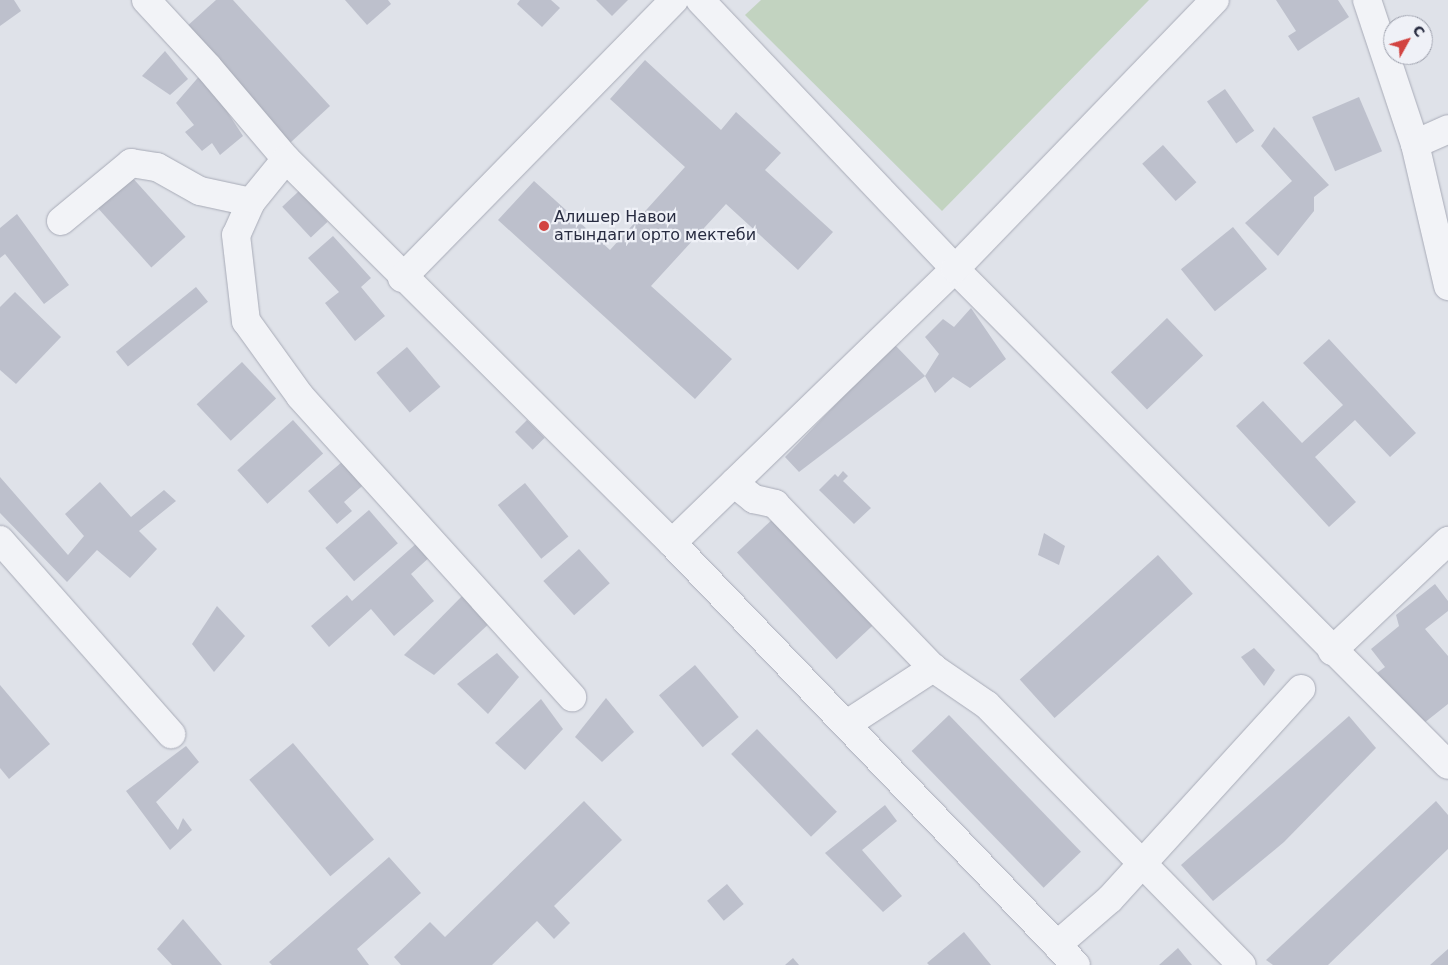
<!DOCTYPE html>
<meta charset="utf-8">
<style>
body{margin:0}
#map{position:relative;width:1448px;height:965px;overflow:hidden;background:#dfe2e9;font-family:"DejaVu Sans",sans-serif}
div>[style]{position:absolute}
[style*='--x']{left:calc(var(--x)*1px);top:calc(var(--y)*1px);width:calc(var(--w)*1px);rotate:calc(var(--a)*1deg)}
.green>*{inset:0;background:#c2d3c0}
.building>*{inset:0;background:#bdc0cc;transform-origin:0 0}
.roads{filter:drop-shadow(0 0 1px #a8abb7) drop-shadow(0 0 1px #a8abb7)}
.minor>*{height:28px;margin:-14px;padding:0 14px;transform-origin:14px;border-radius:14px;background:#f2f3f7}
.dots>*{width:14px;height:14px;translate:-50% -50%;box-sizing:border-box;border:2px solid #eff1f7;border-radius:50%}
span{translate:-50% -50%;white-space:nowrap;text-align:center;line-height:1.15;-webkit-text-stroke:4.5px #eff1f7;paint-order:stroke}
.poi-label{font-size:16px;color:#282c41}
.left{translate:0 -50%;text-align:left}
.north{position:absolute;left:1383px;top:15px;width:50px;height:50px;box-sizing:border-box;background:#eff1f7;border:1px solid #9fa2ae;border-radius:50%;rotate:51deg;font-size:14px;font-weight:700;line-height:20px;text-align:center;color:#282c41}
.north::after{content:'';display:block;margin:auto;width:18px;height:22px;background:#d24441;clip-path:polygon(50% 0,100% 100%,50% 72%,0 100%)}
</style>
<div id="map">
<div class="green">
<i style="clip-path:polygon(761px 0,1149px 0,942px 211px,745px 15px)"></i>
</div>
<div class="building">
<i style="clip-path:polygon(0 0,14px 0,21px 11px,0 26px)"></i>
<i style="clip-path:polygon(216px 0,233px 0,330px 106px,290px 143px,185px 28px)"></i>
<i style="clip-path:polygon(345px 0,388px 0,391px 4px,367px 25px)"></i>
<i style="clip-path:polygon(520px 0,551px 0,560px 8px,542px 27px,517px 4px)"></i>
<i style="clip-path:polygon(596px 0,628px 0,612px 16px)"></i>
<i style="clip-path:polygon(1276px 0,1338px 0,1349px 17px,1298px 51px,1288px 36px,1296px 31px)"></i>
<i style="clip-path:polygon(165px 51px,188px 79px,170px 95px,142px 76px)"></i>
<i style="clip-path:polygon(645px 60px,721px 130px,736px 112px,781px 153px,765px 170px,833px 232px,798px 270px,726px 204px,651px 286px,732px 359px,695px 399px,498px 220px,534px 181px,610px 250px,685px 167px,610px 99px)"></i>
<i style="clip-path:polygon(202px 73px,243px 136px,220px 155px,212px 143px,202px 151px,185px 132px,194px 125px,176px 103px)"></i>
<i style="left:1225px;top:89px;width:51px;height:22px;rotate:55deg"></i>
<i style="left:1359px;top:97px;width:59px;height:51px;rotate:67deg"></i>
<i style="clip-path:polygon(1274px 127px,1329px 185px,1314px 197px,1314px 211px,1278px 256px,1245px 223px,1292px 181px,1261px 146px)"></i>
<i style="left:1163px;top:145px;width:50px;height:28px;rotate:48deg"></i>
<i style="left:130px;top:175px;width:83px;height:46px;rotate:48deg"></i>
<i style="left:299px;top:191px;width:42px;height:23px;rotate:47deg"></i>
<i style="clip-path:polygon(17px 214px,69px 285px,44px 304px,5px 254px,0 258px,0 228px)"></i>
<i style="left:1233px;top:227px;width:54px;height:67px;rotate:51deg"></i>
<i style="clip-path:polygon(333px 236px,371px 278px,361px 287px,385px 316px,355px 341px,325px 303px,339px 292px,308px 258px)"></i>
<i style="left:196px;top:287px;width:19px;height:103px;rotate:51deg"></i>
<i style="clip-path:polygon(15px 292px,61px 337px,16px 384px,0 370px,0 307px)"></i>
<i style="clip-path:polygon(971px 308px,1006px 359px,970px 388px,953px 377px,935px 393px,925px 376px,799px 472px,785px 457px,894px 344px,925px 376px,939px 354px,925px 337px,943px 319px,954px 327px)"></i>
<i style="left:1167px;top:318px;width:52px;height:78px;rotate:46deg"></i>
<i style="clip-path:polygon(1329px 339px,1416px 433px,1390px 457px,1355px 420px,1315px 457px,1356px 502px,1329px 527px,1236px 426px,1263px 401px,1302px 443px,1343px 405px,1303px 363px)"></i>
<i style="left:407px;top:347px;width:52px;height:40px;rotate:50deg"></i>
<i style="left:242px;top:362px;width:50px;height:62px;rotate:47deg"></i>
<i style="left:293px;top:420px;width:45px;height:75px;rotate:48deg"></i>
<i style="left:527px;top:420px;width:25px;height:17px;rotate:45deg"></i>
<i style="clip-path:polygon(349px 456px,369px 480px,344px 502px,352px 511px,337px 524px,308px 491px)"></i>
<i style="clip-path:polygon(843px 471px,848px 476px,843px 481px,871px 508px,854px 524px,819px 490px,835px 474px,838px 477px)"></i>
<i style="clip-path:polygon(0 477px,68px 555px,84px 536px,65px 514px,100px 482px,131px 517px,164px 490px,176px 501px,139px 531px,157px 549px,130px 578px,97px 550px,67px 582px,0 513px)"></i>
<i style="left:525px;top:483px;width:69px;height:35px;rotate:51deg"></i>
<i style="left:369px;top:510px;width:44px;height:58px;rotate:49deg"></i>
<i style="left:775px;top:517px;width:146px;height:52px;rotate:47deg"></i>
<i style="clip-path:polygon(1044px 533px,1065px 546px,1059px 565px,1038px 555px)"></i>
<i style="clip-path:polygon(418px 542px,431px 556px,411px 574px,434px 601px,394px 636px,371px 609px,329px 647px,311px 626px,347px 595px,352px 601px)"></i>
<i style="left:579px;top:549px;width:46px;height:48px;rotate:48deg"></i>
<i style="left:1158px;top:555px;width:52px;height:186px;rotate:48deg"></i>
<i style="clip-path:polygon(1435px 584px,1448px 601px,1448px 611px,1425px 629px,1448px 656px,1448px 704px,1419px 727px,1377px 673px,1385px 667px,1371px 649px,1399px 626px,1396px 615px)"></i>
<i style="clip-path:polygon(467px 591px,493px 620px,434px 675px,404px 655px)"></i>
<i style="clip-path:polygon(217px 606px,245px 636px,214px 672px,192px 644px)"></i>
<i style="clip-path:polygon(1254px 648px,1275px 670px,1264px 686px,1241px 657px)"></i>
<i style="clip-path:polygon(497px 653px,519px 677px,488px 714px,457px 684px)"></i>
<i style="left:695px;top:665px;width:68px;height:47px;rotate:50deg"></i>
<i style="clip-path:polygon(0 685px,50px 744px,9px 779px,0 768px)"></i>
<i style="clip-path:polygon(606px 698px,634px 732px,602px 762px,575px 737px)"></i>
<i style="clip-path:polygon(541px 699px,563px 729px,525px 770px,495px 743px)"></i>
<i style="left:949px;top:715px;width:190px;height:52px;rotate:46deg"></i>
<i style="clip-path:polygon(1349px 716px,1376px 748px,1284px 842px,1213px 901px,1181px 865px)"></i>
<i style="left:757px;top:729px;width:115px;height:36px;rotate:46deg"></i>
<i style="left:293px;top:743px;width:126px;height:57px;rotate:50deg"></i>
<i style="clip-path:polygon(186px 746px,199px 762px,156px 802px,178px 830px,183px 818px,192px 830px,170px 850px,126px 791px)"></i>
<i style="clip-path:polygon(584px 801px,622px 840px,554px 906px,570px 923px,554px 939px,537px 921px,492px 965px,401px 965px,394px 957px,430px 922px,445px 937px)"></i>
<i style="clip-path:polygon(1436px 801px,1448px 815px,1448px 849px,1328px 965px,1273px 965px,1266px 960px)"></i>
<i style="clip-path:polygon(885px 805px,897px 821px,862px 850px,902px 896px,883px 912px,825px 853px)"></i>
<i style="clip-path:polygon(389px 857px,421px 893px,357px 949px,369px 965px,272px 965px,269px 962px)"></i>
<i style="left:727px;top:884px;width:26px;height:26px;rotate:50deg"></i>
<i style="clip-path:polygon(183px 919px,222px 965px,172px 965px,157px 949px)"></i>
<i style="clip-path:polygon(964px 932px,991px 965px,929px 965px,927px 963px)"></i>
<i style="clip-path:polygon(1178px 948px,1192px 965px,1159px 965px)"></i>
<i style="clip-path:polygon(1448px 949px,1448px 965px,1430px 965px)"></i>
<i style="clip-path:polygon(793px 958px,799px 965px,785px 965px)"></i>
</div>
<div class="roads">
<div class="minor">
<i style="--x:146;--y:0;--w:91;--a:47.2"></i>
<i style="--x:208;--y:67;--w:121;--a:49.7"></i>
<i style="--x:286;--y:159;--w:544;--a:44.85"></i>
<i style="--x:672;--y:543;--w:584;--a:46.25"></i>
<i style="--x:700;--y:0;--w:371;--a:46.5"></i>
<i style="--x:955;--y:269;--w:699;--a:45.17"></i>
<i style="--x:1367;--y:0;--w:152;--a:71.6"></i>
<i style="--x:1415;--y:144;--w:146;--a:76.9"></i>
<i style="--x:1415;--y:144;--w:36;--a:-24"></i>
<i style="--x:286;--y:159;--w:55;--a:129.1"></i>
<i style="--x:251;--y:202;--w:36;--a:114"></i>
<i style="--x:236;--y:235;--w:87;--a:83.4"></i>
<i style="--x:246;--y:321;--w:92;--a:54.2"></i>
<i style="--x:300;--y:396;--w:406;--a:47.9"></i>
<i style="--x:61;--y:221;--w:91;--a:-39.6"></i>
<i style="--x:131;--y:163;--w:26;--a:9"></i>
<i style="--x:157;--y:167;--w:49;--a:29.2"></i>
<i style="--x:200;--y:191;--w:52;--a:12.2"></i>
<i style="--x:402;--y:278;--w:389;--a:-45.6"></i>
<i style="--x:734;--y:483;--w:26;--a:39"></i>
<i style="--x:754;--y:499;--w:22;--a:13"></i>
<i style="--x:775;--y:504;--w:228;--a:46.1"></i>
<i style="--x:0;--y:540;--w:259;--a:48.6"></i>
<i style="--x:672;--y:543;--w:394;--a:-44.1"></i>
<i style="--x:955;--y:269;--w:374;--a:-46"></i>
<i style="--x:1332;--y:651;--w:160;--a:-43.5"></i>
<i style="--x:847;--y:724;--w:103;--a:-33.1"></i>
<i style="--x:933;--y:668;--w:65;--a:34.4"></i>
<i style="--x:987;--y:705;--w:364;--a:45.6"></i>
<i style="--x:1057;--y:945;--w:70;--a:-41"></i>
<i style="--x:1110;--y:899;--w:284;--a:-47.7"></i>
</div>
</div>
<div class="dots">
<i style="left:544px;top:226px;background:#d24441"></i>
</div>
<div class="poi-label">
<span class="left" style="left:554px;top:226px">Алишер Навои<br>атындаги орто мектеби</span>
</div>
<div class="north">С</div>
</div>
